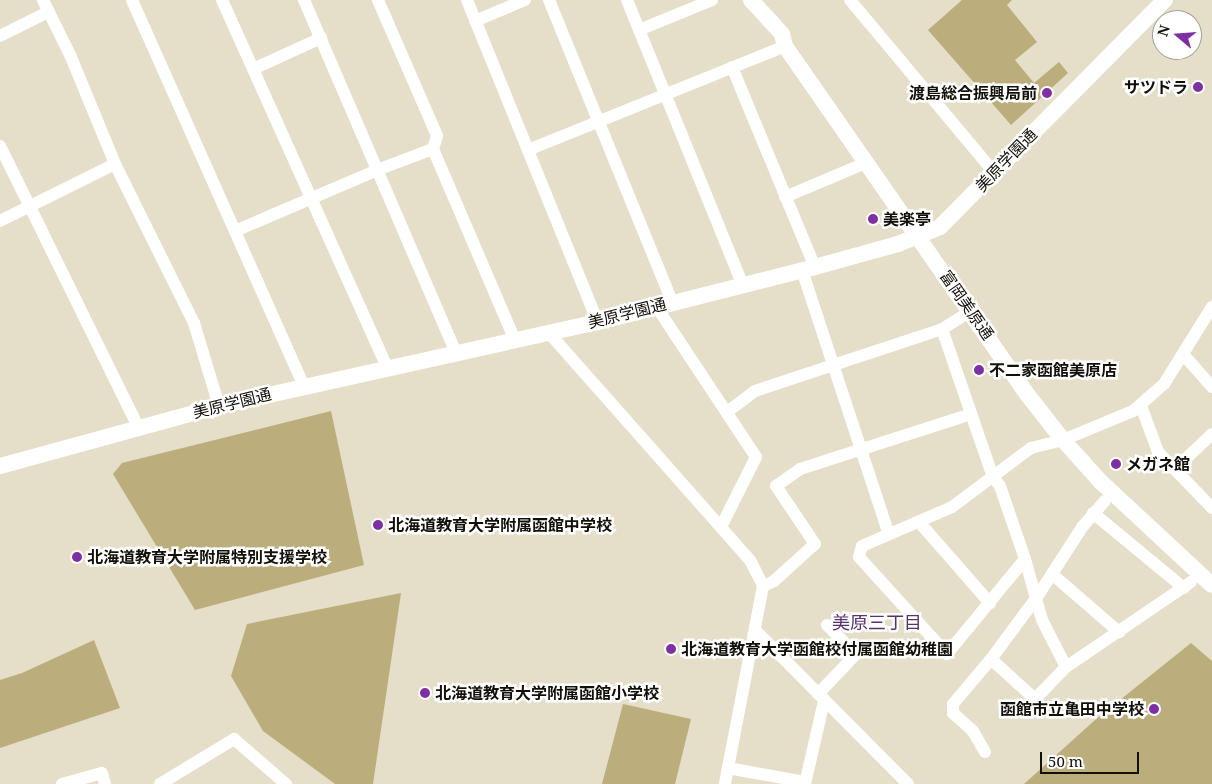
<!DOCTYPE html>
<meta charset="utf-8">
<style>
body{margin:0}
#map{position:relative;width:1212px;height:784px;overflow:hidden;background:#e5dec8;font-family:"Noto Serif","Noto Sans JP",serif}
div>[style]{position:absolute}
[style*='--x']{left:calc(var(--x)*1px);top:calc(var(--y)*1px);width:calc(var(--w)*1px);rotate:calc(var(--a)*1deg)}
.green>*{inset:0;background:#bcae7c}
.minor>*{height:12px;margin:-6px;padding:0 6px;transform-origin:6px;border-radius:6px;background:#fff}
.tertiary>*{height:16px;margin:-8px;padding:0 8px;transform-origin:8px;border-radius:8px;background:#fff}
.dots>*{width:14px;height:14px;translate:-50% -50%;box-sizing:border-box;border:2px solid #fff;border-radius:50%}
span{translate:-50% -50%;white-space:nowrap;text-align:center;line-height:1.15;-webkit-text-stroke:5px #fff;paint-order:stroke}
.poi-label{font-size:16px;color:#121008;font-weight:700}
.right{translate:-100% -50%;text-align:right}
.left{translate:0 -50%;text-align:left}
.street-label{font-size:16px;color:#121008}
.neighbourhood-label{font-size:18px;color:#57336b}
.north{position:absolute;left:1152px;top:10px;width:50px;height:50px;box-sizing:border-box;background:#fff;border:1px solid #a09f9c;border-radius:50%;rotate:288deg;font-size:14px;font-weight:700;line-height:20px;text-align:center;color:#121008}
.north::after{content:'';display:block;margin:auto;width:18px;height:22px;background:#7e30a2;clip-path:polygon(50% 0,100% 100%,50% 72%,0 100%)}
.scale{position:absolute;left:1040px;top:752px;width:99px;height:22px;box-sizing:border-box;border:2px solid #121008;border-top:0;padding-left:6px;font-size:15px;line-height:18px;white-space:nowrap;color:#121008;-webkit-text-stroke:4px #fff;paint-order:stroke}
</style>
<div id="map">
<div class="green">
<i style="clip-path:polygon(962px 0,1012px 0,1007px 5px,1037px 42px,1015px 60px,1034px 83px,1059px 62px,1068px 73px,1011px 125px,928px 30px)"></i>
<i style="clip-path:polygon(331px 411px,364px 565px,195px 610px,113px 474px,122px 463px)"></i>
<i style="clip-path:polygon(401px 593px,373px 784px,335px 784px,263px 731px,231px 676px,247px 624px)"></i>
<i style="clip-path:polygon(94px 640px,120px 708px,0 748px,0 680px,22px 673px)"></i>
<i style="clip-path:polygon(1191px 643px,1212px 661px,1212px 784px,1024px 784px,1095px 720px)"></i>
<i style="clip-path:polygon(623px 704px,691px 719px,675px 784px,602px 784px)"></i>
</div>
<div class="minor">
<i style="--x:43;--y:0;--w:64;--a:63.8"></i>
<i style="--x:71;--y:57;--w:116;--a:67.6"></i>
<i style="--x:115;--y:164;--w:178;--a:63.6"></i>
<i style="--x:194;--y:323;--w:87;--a:73.2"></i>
<i style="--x:132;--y:0;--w:423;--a:66"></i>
<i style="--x:222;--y:0;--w:403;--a:65.8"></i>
<i style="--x:304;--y:0;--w:384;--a:66.7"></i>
<i style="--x:378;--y:0;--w:148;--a:66.5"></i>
<i style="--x:437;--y:136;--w:14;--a:107"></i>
<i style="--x:433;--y:149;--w:208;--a:66.8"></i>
<i style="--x:467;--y:0;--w:348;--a:67.9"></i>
<i style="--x:549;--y:0;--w:326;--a:67.8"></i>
<i style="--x:627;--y:0;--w:308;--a:67.9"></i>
<i style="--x:850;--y:0;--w:224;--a:50.1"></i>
<i style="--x:475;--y:21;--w:54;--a:-22.8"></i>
<i style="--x:639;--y:30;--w:79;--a:-22.3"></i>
<i style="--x:0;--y:36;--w:54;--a:-26.6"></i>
<i style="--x:732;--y:67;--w:217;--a:67.5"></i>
<i style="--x:253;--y:69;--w:75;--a:-24.5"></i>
<i style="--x:0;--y:146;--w:314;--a:63.8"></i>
<i style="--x:528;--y:150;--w:277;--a:-22"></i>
<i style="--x:785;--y:197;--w:90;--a:-22.9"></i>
<i style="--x:0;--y:221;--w:128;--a:-26.4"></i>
<i style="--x:235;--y:231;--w:155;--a:-23.2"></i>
<i style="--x:377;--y:170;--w:60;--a:-20.6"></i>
<i style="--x:802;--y:270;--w:278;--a:71.8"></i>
<i style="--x:656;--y:306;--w:181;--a:56.5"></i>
<i style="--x:756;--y:457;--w:78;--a:116.6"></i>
<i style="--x:971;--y:311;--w:34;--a:148"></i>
<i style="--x:942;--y:329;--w:157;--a:71"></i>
<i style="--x:993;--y:477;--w:11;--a:52"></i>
<i style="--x:1000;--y:486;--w:77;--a:71.1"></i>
<i style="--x:1025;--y:559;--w:63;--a:74.4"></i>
<i style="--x:1042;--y:620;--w:53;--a:62.9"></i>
<i style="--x:549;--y:333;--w:303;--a:48.5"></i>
<i style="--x:750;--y:560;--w:29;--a:63"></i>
<i style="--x:763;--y:586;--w:202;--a:100.9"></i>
<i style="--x:1183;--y:354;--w:44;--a:48.7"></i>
<i style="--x:1141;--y:406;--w:49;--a:69.7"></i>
<i style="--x:1158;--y:452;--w:78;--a:46"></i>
<i style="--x:727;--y:412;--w:35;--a:-37"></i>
<i style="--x:755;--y:391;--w:197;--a:-18.3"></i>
<i style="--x:1175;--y:469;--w:51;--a:-43.4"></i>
<i style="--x:1093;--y:513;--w:118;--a:39.5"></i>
<i style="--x:919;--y:522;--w:108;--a:48.8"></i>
<i style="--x:1025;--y:559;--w:123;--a:129.4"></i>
<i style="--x:947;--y:654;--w:131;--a:-132.2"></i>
<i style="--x:859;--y:557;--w:11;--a:-75"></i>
<i style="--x:862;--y:546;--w:98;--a:-23.4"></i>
<i style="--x:952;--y:507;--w:99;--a:-36.8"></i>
<i style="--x:1031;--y:448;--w:33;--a:-14"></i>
<i style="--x:1063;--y:440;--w:76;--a:-22.5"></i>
<i style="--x:1133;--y:411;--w:41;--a:-41.1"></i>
<i style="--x:1164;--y:384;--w:91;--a:-58.1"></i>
<i style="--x:1052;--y:574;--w:89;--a:40.9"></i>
<i style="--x:763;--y:586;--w:12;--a:-24"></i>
<i style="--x:774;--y:581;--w:55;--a:-42.1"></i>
<i style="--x:815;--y:544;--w:70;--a:-123.9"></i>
<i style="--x:776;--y:486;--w:29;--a:-35"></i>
<i style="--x:800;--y:469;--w:180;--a:-17.8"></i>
<i style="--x:757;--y:632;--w:214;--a:45.2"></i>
<i style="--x:991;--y:659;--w:59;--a:42.3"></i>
<i style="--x:1035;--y:699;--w:45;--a:-45.9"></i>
<i style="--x:1066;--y:667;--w:151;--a:-34.2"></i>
<i style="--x:818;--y:694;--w:55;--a:-46.5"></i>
<i style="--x:856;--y:654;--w:41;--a:-135"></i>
<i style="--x:985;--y:752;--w:24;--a:-120"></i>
<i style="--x:973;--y:731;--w:27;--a:-138"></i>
<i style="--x:953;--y:713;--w:9;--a:-90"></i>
<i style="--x:953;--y:704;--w:59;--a:-49.8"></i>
<i style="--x:991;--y:659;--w:77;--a:-53.4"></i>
<i style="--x:1037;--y:597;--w:85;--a:-57.1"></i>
<i style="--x:1083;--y:526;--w:33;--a:-49"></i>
<i style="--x:728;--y:768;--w:78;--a:10.3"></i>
<i style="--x:62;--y:784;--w:41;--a:-15.4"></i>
<i style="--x:102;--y:773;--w:11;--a:75"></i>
<i style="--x:160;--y:784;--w:87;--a:-31.3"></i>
<i style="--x:234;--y:739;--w:69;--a:40.9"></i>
<i style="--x:805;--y:784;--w:85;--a:-77.1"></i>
</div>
<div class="tertiary">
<i style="--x:751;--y:0;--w:46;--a:47.6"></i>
<i style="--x:782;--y:34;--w:12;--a:76"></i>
<i style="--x:785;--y:46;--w:424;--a:55.2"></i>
<i style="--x:1027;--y:394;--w:58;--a:52"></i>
<i style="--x:1063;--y:440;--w:57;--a:47.9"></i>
<i style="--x:1101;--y:482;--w:151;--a:42.9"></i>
<i style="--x:0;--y:466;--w:227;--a:-15.3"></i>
<i style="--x:219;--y:406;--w:388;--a:-12.5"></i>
<i style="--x:598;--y:322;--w:224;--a:-14.2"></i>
<i style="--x:815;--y:267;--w:86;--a:-15.5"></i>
<i style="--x:898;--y:244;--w:45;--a:-22"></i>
<i style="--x:940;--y:227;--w:320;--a:-45.3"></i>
</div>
<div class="dots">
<i style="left:1198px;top:87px;background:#7e30a2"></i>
<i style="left:1047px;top:93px;background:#7e30a2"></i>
<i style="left:873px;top:219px;background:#7e30a2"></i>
<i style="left:979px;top:370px;background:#7e30a2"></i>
<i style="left:1116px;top:464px;background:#7e30a2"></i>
<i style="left:378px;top:525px;background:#7e30a2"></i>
<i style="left:77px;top:557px;background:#7e30a2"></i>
<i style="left:671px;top:649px;background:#7e30a2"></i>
<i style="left:425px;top:693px;background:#7e30a2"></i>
<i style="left:1154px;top:709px;background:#7e30a2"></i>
</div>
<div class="poi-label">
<span class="right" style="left:1188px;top:87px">サツドラ</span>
<span class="right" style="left:1037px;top:93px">渡島総合振興局前</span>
<span class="left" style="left:883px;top:219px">美楽亭</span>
<span class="left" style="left:989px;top:370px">不二家函館美原店</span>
<span class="left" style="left:1126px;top:464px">メガネ館</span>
<span class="left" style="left:388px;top:525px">北海道教育大学附属函館中学校</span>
<span class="left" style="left:87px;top:557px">北海道教育大学附属特別支援学校</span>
<span class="left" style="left:681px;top:649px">北海道教育大学函館校付属函館幼稚園</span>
<span class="left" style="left:435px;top:693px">北海道教育大学附属函館小学校</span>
<span class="right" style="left:1144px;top:709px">函館市立亀田中学校</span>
</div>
<div class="street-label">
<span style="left:1006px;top:160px;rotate:-46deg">美原学園通</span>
<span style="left:967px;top:305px;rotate:55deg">富岡美原通</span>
<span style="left:627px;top:313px;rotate:-14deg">美原学園通</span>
<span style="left:232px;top:403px;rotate:-14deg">美原学園通</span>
</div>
<div class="neighbourhood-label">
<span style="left:877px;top:622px">美原三丁目</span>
</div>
<div class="north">N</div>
<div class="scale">50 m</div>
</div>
